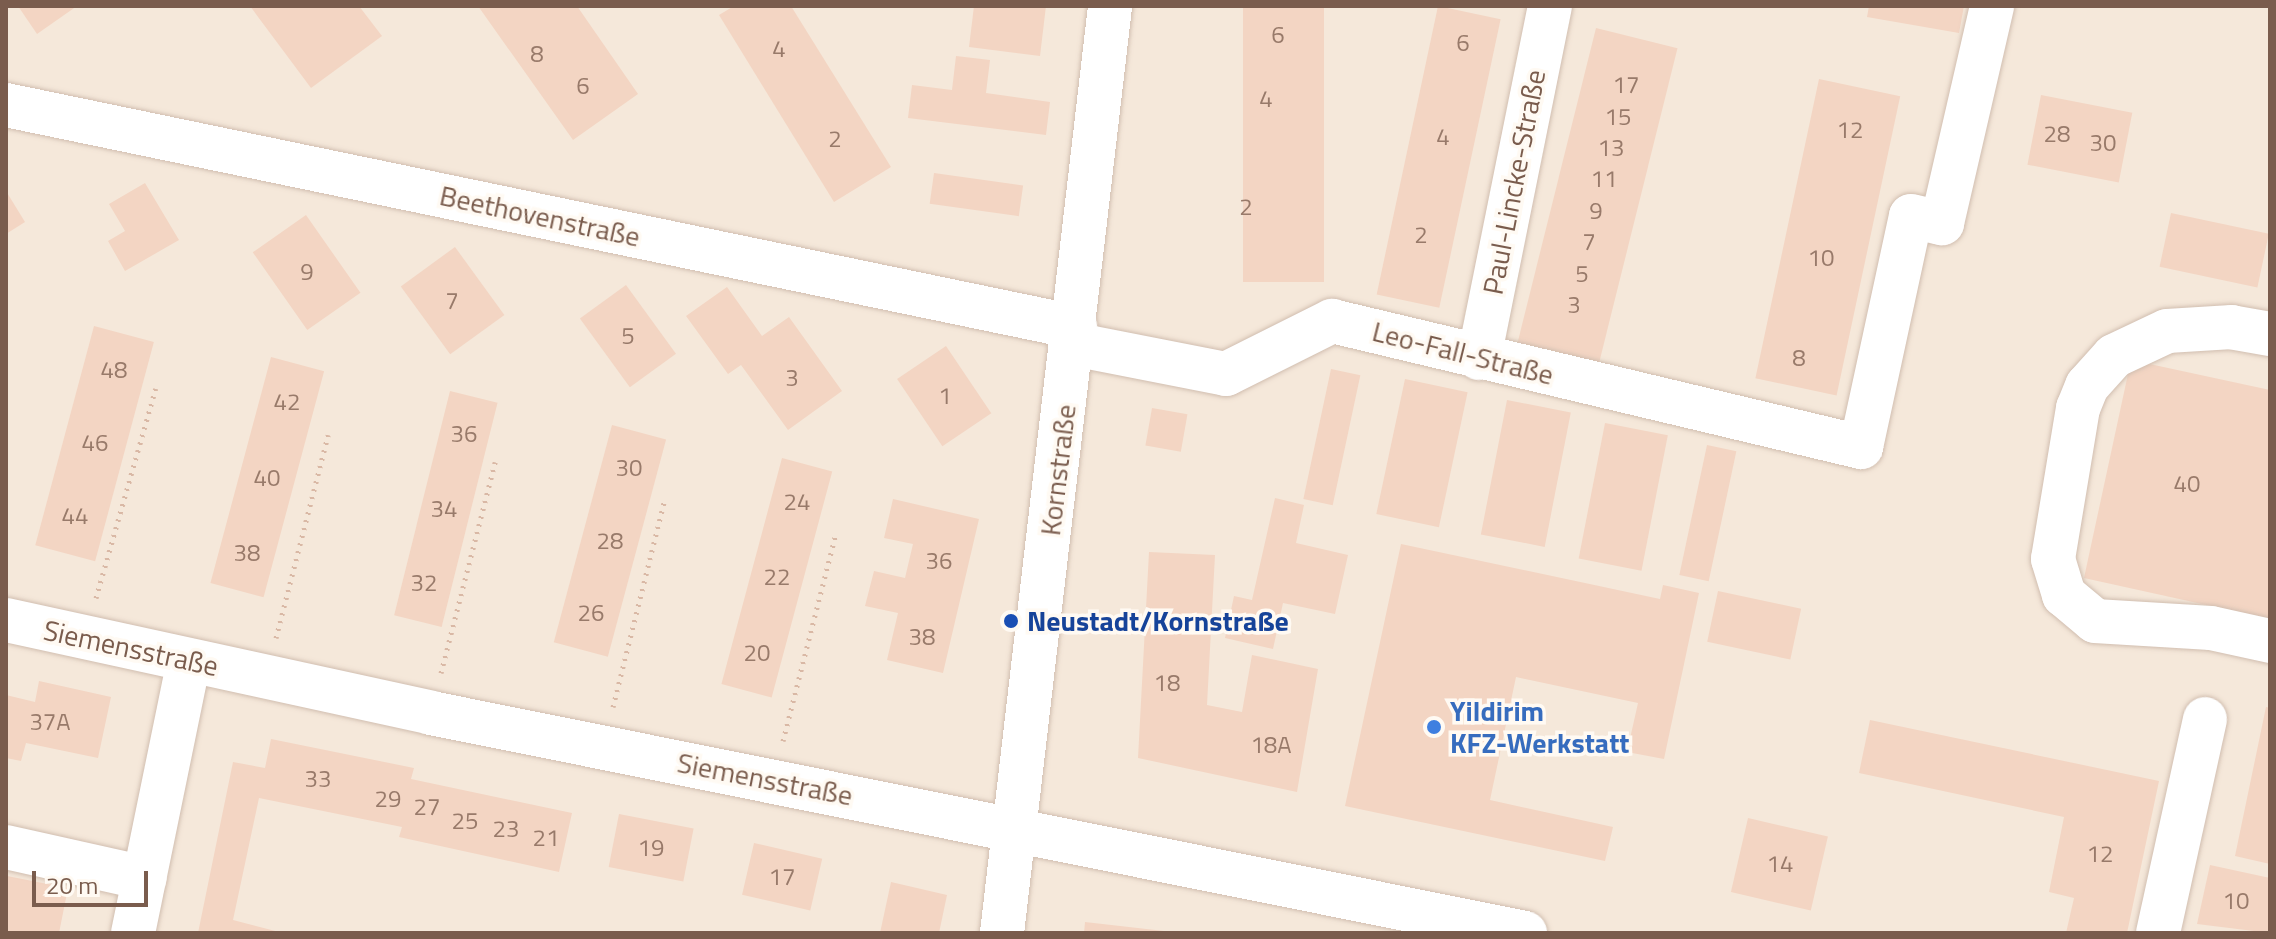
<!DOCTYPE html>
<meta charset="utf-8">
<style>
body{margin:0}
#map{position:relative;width:2276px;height:939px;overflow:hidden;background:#fdf6ec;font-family:"Titillium Web",sans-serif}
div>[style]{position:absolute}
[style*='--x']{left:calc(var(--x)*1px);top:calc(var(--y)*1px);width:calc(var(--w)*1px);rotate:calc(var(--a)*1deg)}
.residential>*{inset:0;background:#f5e8da;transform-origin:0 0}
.building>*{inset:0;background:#f3d5c3;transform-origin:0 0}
.path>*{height:5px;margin-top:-2.5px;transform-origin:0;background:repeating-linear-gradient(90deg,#d9b8a5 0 2px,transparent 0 8px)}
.roads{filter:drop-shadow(0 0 2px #d1beb0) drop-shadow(0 0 2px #d1beb0)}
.minor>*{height:44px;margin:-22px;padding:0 22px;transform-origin:22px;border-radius:22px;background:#fff}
.dots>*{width:22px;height:22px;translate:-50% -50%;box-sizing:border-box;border:4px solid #fffaf3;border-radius:50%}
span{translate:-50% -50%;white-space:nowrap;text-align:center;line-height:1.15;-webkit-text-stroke:7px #fffaf3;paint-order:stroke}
.number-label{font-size:24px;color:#987a6a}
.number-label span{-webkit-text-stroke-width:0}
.street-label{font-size:28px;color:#7a5c4d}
.transit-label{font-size:28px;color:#164399;font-weight:700}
.left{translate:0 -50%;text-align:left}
.shop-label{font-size:28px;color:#366cbe;font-weight:700}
.frame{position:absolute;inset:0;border:8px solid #7a5c4d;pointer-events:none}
.scale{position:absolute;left:32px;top:871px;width:116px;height:36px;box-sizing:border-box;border:4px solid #7a5c4d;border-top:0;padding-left:10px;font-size:24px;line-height:28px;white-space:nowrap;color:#7a5c4d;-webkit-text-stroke:6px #fffaf3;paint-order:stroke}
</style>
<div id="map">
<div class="residential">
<i style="left:6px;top:6px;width:2264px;height:927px"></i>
</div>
<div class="building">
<i style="clip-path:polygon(18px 6px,77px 6px,37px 34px)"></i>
<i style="clip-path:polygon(250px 6px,359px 6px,382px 36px,311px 88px)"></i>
<i style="clip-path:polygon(478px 6px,577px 6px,638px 94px,573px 140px)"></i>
<i style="clip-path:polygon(734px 6px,791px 6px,891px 167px,834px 202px,719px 15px)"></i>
<i style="clip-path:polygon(974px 6px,1046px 6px,1040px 56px,969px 47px)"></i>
<i style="left:1243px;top:6px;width:81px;height:276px"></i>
<i style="left:1438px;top:6px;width:64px;height:295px;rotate:12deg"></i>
<i style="clip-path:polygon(1869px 6px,1964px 6px,1959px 33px,1867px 17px)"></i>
<i style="left:1596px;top:28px;width:84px;height:324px;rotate:14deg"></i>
<i style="clip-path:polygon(956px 56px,990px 60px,986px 93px,1050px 102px,1046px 135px,908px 118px,912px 85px,952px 90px)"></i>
<i style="left:1819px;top:79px;width:83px;height:306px;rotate:12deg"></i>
<i style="left:2041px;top:95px;width:93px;height:71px;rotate:11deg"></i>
<i style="left:934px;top:173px;width:90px;height:31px;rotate:8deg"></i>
<i style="clip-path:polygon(145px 183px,179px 240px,125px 271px,108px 241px,125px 231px,109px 204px)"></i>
<i style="clip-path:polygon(6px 191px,25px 222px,6px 234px)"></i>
<i style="left:2171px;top:213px;width:100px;height:55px;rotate:12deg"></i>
<i style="left:306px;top:215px;width:95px;height:65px;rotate:55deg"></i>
<i style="left:455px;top:247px;width:84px;height:67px;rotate:54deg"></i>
<i style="left:626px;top:285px;width:85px;height:57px;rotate:54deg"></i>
<i style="clip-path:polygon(727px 287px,762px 336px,789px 317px,842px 391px,788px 430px,741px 365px,728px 374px,686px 316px)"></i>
<i style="left:94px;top:326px;width:62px;height:227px;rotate:15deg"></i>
<i style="left:946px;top:346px;width:81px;height:59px;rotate:56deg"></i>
<i style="left:271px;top:357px;width:55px;height:234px;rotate:15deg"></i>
<i style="clip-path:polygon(2131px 360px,2270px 390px,2270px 619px,2084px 578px)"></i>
<i style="left:1331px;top:369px;width:30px;height:133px;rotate:12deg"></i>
<i style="left:1405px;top:379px;width:64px;height:138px;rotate:12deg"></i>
<i style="left:450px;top:391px;width:49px;height:231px;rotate:14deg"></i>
<i style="left:1507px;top:400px;width:65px;height:137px;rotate:11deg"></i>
<i style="left:1152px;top:408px;width:36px;height:38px;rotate:10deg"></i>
<i style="left:1605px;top:423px;width:64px;height:138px;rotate:11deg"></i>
<i style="left:612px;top:425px;width:56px;height:225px;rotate:15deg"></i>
<i style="left:1707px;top:445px;width:30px;height:133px;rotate:12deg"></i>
<i style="left:782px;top:458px;width:52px;height:234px;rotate:15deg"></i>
<i style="clip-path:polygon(1275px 498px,1304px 505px,1296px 543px,1348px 555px,1335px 614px,1283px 603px,1273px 649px,1225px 638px,1234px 596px,1252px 600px)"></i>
<i style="clip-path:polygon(893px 499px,979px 519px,943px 673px,887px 660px,898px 613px,865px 606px,874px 571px,905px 578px,913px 544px,884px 538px)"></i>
<i style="clip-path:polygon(1401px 544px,1660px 599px,1663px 585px,1699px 593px,1664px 759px,1627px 752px,1638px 703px,1516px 677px,1490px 800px,1613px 827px,1605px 861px,1345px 806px)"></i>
<i style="clip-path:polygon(1149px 552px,1215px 555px,1207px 705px,1242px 712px,1252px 655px,1318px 669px,1297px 792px,1138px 758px)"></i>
<i style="left:1718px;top:591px;width:85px;height:52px;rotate:12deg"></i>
<i style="clip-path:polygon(39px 681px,111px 697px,98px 758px,26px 743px,21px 761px,6px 758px,6px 695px,35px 702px)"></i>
<i style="clip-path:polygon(2266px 707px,2270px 708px,2270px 864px,2235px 856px)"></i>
<i style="clip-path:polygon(1870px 720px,2159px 781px,2127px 933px,2066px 933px,2074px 898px,2049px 892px,2064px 817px,1859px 773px)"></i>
<i style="clip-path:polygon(271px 739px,414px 768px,411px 779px,572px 813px,559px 872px,399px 837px,402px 827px,259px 798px,233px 920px,283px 933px,198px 933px,233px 762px,265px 768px)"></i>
<i style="left:619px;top:814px;width:76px;height:54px;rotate:11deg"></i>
<i style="left:1748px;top:818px;width:82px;height:76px;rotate:13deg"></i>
<i style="left:754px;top:843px;width:70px;height:53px;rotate:13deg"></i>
<i style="clip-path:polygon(2210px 865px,2270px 878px,2270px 933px,2197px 924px)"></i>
<i style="clip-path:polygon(7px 876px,68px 888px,59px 933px,6px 933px)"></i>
<i style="clip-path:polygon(891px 882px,947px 895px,939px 933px,880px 933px)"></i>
<i style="clip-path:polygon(1085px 922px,1164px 931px,1164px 933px,1084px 933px)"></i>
</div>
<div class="path">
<i style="--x:96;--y:598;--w:218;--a:-74.1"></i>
<i style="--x:276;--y:638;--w:210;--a:-75.6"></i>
<i style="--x:441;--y:673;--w:218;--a:-75.6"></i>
<i style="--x:613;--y:707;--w:215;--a:-76"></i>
<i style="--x:783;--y:741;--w:211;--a:-75.7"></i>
</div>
<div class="roads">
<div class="minor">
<i style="--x:6;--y:105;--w:1092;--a:11.73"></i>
<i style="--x:2270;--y:334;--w:39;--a:-170"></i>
<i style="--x:2232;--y:327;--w:65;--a:176.5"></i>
<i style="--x:2167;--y:331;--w:59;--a:154.7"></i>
<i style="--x:2114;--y:356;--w:40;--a:132"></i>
<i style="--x:2087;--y:386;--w:24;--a:112"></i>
<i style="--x:2078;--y:408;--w:153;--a:99.4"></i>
<i style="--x:2053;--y:559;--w:38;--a:73"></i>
<i style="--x:2064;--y:595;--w:40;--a:40"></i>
<i style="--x:2095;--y:621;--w:116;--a:3.5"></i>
<i style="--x:2211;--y:628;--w:60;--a:12.4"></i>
<i style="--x:1073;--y:344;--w:156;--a:11.1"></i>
<i style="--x:1226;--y:374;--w:119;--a:-26.6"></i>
<i style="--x:1332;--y:321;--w:544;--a:13.4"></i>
<i style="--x:1861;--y:447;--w:236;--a:-77.8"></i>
<i style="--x:1911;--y:216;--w:32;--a:13"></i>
<i style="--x:1942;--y:223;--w:223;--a:-77"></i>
<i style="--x:1479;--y:358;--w:359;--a:-78.6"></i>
<i style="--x:6;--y:620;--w:435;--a:12.3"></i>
<i style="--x:431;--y:713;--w:1116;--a:11.37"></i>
<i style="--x:6;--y:847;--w:142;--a:12.6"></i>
<i style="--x:133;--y:933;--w:278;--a:-78.4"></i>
<i style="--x:1002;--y:933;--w:933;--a:-83.35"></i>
<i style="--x:2158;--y:933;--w:219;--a:-77.6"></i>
</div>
</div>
<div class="dots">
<i style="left:1011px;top:621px;background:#1a4fb4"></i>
<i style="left:1434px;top:727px;background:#3f7fe0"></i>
</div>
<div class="number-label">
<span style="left:1278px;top:35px">6</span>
<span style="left:1463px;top:43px">6</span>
<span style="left:779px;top:49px">4</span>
<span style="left:537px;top:54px">8</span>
<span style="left:1626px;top:85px">17</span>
<span style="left:583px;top:86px">6</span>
<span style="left:1266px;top:99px">4</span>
<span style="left:1618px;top:117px">15</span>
<span style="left:1850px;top:130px">12</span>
<span style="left:2057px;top:134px">28</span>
<span style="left:1443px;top:137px">4</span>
<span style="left:835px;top:139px">2</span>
<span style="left:2103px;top:143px">30</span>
<span style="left:1611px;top:148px">13</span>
<span style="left:1604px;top:179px">11</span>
<span style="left:1246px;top:207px">2</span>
<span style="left:1596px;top:211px">9</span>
<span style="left:1421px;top:235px">2</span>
<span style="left:1589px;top:242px">7</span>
<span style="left:1821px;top:258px">10</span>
<span style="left:307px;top:272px">9</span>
<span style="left:1582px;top:274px">5</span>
<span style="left:452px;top:301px">7</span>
<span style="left:1574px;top:305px">3</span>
<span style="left:628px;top:336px">5</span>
<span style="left:1799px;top:358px">8</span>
<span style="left:114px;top:370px">48</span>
<span style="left:792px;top:378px">3</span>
<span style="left:945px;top:396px">1</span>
<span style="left:287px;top:402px">42</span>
<span style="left:464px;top:434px">36</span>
<span style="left:95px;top:443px">46</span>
<span style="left:629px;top:468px">30</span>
<span style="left:267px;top:478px">40</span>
<span style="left:2187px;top:484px">40</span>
<span style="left:797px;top:502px">24</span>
<span style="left:444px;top:509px">34</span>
<span style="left:75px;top:516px">44</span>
<span style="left:610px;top:541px">28</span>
<span style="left:247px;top:553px">38</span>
<span style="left:939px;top:561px">36</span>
<span style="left:777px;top:577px">22</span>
<span style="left:424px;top:583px">32</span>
<span style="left:591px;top:613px">26</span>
<span style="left:922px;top:637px">38</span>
<span style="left:757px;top:653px">20</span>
<span style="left:1167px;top:683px">18</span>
<span style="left:50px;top:722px">37A</span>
<span style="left:1271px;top:745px">18A</span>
<span style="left:318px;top:779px">33</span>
<span style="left:388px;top:799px">29</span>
<span style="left:427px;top:807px">27</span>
<span style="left:465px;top:821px">25</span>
<span style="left:506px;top:829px">23</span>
<span style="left:546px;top:838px">21</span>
<span style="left:651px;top:848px">19</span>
<span style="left:2100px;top:854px">12</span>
<span style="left:1780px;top:864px">14</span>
<span style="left:782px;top:877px">17</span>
<span style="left:2236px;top:901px">10</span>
</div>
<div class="street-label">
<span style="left:1514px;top:182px;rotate:-79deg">Paul-Lincke-Straße</span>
<span style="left:540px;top:216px;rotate:12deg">Beethovenstraße</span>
<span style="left:1463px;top:353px;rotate:14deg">Leo-Fall-Straße</span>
<span style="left:1058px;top:470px;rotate:-83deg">Kornstraße</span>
<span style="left:131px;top:648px;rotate:12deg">Siemensstraße</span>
<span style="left:765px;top:779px;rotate:11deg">Siemensstraße</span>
</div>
<div class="transit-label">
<span class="left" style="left:1027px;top:621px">Neustadt/Kornstraße</span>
</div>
<div class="shop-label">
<span class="left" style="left:1450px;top:727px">Yildirim<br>KFZ-Werkstatt</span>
</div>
<div class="frame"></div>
<div class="scale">20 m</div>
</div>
